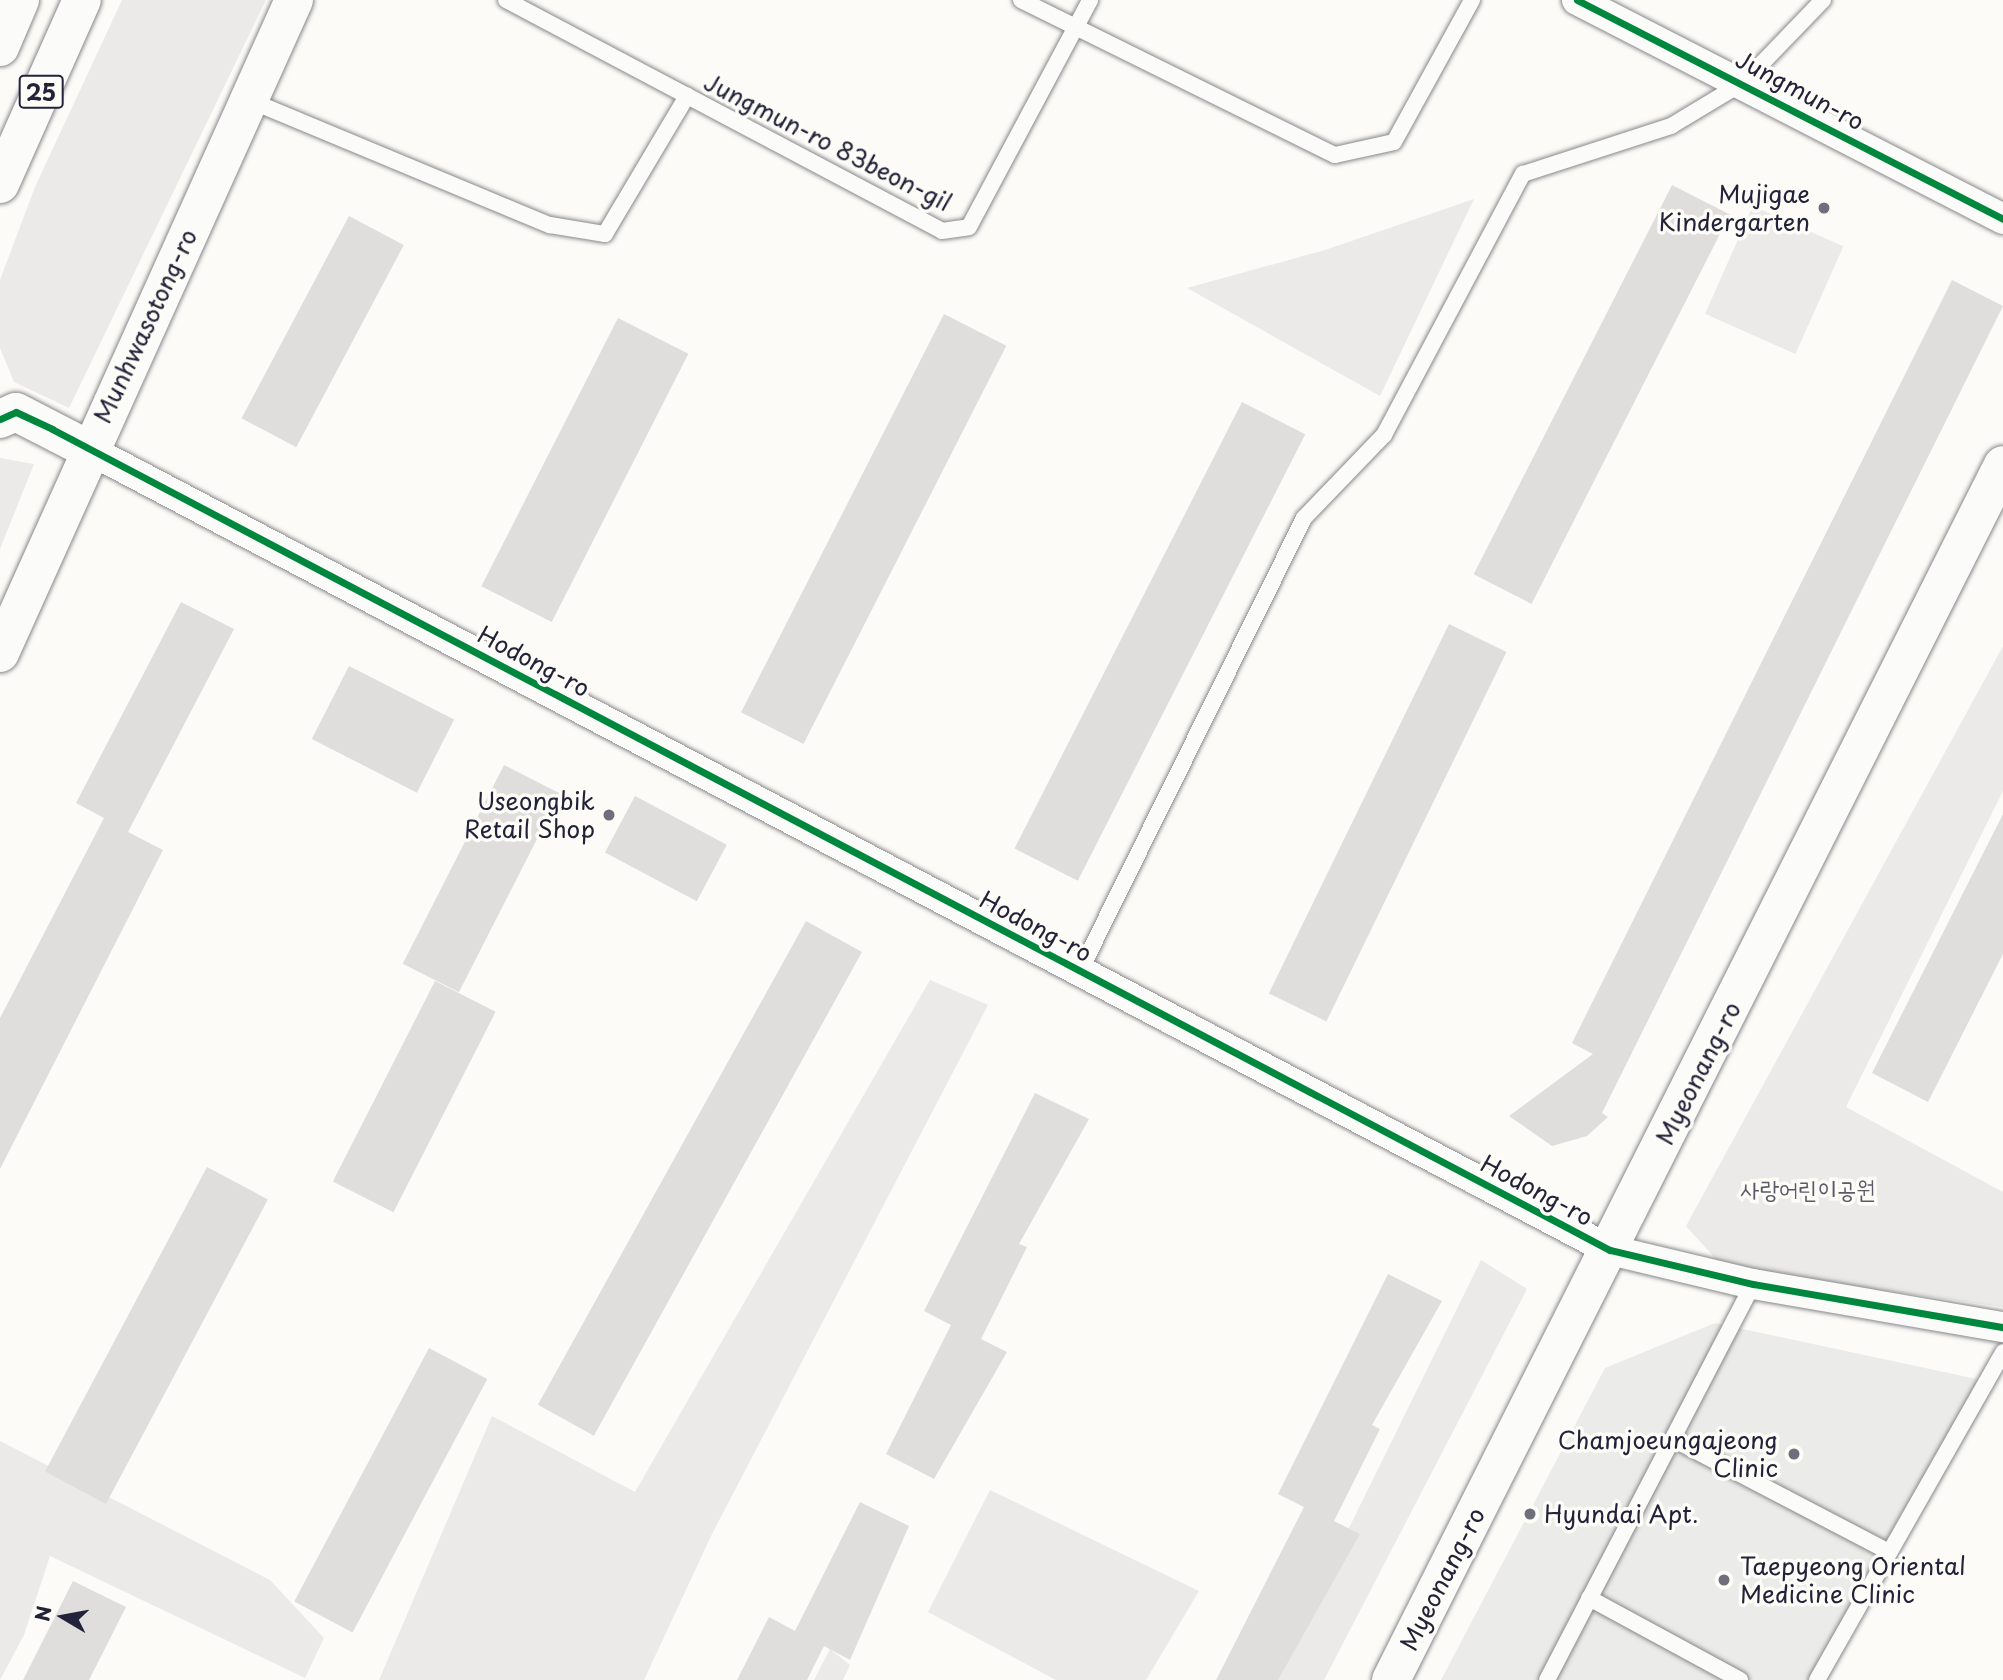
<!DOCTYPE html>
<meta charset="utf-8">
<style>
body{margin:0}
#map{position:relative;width:2003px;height:1680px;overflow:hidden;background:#fcfbf8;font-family:"Playpen Sans","Poor Story",sans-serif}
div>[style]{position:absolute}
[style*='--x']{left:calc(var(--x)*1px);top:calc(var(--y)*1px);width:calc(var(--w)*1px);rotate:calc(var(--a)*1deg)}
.built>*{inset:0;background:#ebebe9}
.green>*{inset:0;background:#ebeae8;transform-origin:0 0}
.building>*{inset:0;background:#dfdedd;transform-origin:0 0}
.roads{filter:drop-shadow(0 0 2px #88888c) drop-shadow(0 0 2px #88888c)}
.service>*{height:16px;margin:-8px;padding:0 8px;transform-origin:8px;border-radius:8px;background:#fbfbf9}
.minor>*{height:30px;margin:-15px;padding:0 15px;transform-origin:15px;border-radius:15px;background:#fbfbf9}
.tertiary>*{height:38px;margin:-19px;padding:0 19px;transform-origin:19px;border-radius:19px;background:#fbfbf9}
.secondary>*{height:38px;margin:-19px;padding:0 19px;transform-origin:19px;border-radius:19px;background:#fbfbf9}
.motorway>*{height:38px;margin:-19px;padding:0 19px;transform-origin:19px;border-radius:19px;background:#fbfbf9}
.cycleway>*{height:7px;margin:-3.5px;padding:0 3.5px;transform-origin:3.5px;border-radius:3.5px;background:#00873e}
.dots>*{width:19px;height:19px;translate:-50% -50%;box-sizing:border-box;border:4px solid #fdfcf7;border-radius:50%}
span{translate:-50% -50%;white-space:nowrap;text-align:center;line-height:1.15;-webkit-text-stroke:7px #fdfcf7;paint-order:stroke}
.shield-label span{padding:2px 5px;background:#fdfcf7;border:2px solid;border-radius:5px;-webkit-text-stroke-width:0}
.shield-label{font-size:23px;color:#22223b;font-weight:700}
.street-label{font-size:24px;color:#22223b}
.poi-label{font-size:24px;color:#22223b}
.right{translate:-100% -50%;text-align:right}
.left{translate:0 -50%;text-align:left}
.park-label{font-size:24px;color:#5a5a6b}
.north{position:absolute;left:28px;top:1582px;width:70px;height:70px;-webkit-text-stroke:5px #fdfcf7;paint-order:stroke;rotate:280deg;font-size:19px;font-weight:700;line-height:28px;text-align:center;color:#22223b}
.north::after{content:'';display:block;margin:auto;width:24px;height:32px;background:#22223b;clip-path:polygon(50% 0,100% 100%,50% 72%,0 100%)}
</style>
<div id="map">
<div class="built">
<i style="clip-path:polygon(1715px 1323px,1986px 1381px,1819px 1680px,1441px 1680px,1605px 1368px)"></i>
</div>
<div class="green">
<i style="clip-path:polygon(122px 0,266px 0,69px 408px,14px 382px,0 348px,0 280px,35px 187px)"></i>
<i style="clip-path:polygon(1474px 199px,1380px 396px,1187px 288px,1325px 250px)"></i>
<i style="left:1753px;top:206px;width:99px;height:118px;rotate:24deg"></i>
<i style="clip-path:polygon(0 458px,34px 464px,0 549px)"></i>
<i style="clip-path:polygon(2003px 646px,2003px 791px,1846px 1107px,2003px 1192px,2003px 1307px,1724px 1268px,1686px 1226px)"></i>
<i style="clip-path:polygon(930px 980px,988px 1005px,712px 1534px,644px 1680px,379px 1680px,492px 1416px,635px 1492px)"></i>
<i style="clip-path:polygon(1481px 1260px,1527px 1289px,1324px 1680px,1274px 1680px)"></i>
<i style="clip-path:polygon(0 1441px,270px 1580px,324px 1638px,305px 1678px,50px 1556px,24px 1635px,0 1680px)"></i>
<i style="clip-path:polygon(990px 1490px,1199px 1591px,1146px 1680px,1056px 1680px,928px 1612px)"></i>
<i style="clip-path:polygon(830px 1649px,850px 1665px,843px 1680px,814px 1680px)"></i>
</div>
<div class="building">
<i style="left:1672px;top:185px;width:65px;height:437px;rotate:27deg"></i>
<i style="left:349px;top:216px;width:62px;height:229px;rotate:28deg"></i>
<i style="clip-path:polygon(1952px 280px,2003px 306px,1602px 1113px,1608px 1117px,1587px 1136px,1552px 1146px,1509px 1116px,1593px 1054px,1572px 1043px)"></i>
<i style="left:944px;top:314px;width:70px;height:447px;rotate:27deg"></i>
<i style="left:618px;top:318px;width:79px;height:301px;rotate:27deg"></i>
<i style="left:1242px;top:402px;width:71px;height:501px;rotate:27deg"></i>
<i style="clip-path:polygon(181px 602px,234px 629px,128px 832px,163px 850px,0 1169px,0 1018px,104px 818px,76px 803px)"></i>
<i style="left:1449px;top:624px;width:64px;height:411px;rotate:26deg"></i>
<i style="left:349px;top:666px;width:118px;height:82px;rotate:27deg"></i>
<i style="left:504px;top:765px;width:63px;height:223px;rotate:27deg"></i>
<i style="left:635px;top:796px;width:104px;height:64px;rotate:28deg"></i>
<i style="clip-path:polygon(2003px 814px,2003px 954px,1928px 1102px,1872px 1073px)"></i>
<i style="left:806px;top:921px;width:64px;height:553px;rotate:29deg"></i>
<i style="left:435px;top:981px;width:68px;height:225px;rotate:27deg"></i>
<i style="clip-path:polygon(1035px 1093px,1089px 1119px,1019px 1244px,1027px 1247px,981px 1339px,1007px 1352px,934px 1479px,886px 1454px,951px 1325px,924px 1311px)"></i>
<i style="left:207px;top:1167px;width:69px;height:345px;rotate:28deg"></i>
<i style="clip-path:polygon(1388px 1274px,1442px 1301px,1372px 1425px,1380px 1429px,1334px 1521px,1360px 1534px,1278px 1680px,1216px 1680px,1304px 1507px,1278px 1494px)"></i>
<i style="left:429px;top:1348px;width:66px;height:287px;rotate:28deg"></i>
<i style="clip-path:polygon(860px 1502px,909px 1526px,850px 1660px,824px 1646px,807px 1680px,737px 1680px,769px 1617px,795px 1631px)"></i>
<i style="clip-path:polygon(73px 1581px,126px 1607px,89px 1680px,23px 1680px)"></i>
</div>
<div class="roads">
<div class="service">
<i style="--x:506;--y:0;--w:493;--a:27.9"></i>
<i style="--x:942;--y:231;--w:27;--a:-8"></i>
<i style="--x:969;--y:227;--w:257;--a:-61.9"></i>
<i style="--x:1021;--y:0;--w:350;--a:26.3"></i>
<i style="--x:1335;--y:155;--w:60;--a:-12.4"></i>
<i style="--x:1394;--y:142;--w:162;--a:-61.2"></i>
<i style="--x:249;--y:100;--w:326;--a:22.6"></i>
<i style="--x:550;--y:225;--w:56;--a:9.3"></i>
<i style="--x:605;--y:234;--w:161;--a:-59.3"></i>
<i style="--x:1080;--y:971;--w:505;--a:-63.69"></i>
<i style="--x:1304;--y:518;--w:115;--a:-46.1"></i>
<i style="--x:1384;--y:435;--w:296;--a:-62"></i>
<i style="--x:1523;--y:174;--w:156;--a:-18"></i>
<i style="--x:1671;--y:126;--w:85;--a:-31.1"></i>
<i style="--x:1744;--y:82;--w:114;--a:-46.1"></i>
<i style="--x:1673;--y:1439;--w:244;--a:27.6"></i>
<i style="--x:1589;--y:1598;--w:172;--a:28.5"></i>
<i style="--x:1547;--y:1680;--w:446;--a:-62.5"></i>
<i style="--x:1817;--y:1680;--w:377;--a:-60.4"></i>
</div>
<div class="minor">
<i style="--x:1577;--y:0;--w:479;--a:27.2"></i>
<i style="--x:88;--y:449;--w:1720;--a:27.76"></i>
<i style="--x:1610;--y:1250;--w:147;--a:13.4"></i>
<i style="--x:1753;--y:1284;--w:254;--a:9.8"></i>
</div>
<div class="tertiary">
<i style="--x:0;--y:419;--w:17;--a:-24"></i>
<i style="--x:16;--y:412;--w:81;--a:27.2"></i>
<i style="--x:0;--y:653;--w:716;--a:-65.76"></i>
</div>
<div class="secondary">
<i style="--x:1391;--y:1680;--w:1360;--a:-63.27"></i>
</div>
<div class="motorway">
<i style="--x:0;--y:47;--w:51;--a:-66.9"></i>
<i style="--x:0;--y:184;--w:201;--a:-66"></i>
</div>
</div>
<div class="cycleway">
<i style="--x:1577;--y:0;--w:479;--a:27.2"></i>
<i style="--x:0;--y:419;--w:17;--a:-24"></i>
<i style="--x:16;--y:412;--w:40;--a:25"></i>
<i style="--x:52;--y:429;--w:1761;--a:27.79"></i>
<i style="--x:1610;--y:1250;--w:147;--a:13.4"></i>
<i style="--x:1753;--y:1284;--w:254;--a:9.8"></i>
</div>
<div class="dots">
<i style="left:1824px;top:208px;background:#6e6e7d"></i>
<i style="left:609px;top:815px;background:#6e6e7d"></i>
<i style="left:1794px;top:1454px;background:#6e6e7d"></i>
<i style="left:1530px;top:1514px;background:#6e6e7d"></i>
<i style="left:1724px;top:1580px;background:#6e6e7d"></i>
</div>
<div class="shield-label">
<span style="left:41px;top:92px">25</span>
</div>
<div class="street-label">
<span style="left:1800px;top:90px;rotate:28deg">Jungmun-ro</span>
<span style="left:828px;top:142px;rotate:27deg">Jungmun-ro 83beon-gil</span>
<span style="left:145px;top:326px;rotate:-65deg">Munhwasotong-ro</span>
<span style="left:534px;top:661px;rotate:28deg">Hodong-ro</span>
<span style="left:1036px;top:926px;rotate:28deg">Hodong-ro</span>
<span style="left:1698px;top:1073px;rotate:-63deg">Myeonang-ro</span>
<span style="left:1537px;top:1190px;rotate:28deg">Hodong-ro</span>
<span style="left:1442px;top:1579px;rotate:-63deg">Myeonang-ro</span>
</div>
<div class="poi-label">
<span class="right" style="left:1810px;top:208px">Mujigae<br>Kindergarten</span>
<span class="right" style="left:595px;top:815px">Useongbik<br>Retail Shop</span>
<span class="right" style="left:1778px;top:1454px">Chamjoeungajeong<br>Clinic</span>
<span class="left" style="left:1544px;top:1514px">Hyundai Apt.</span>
<span class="left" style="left:1740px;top:1580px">Taepyeong Oriental<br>Medicine Clinic</span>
</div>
<div class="park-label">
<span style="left:1808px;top:1189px">사랑어린이공원</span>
</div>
<div class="north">N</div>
</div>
